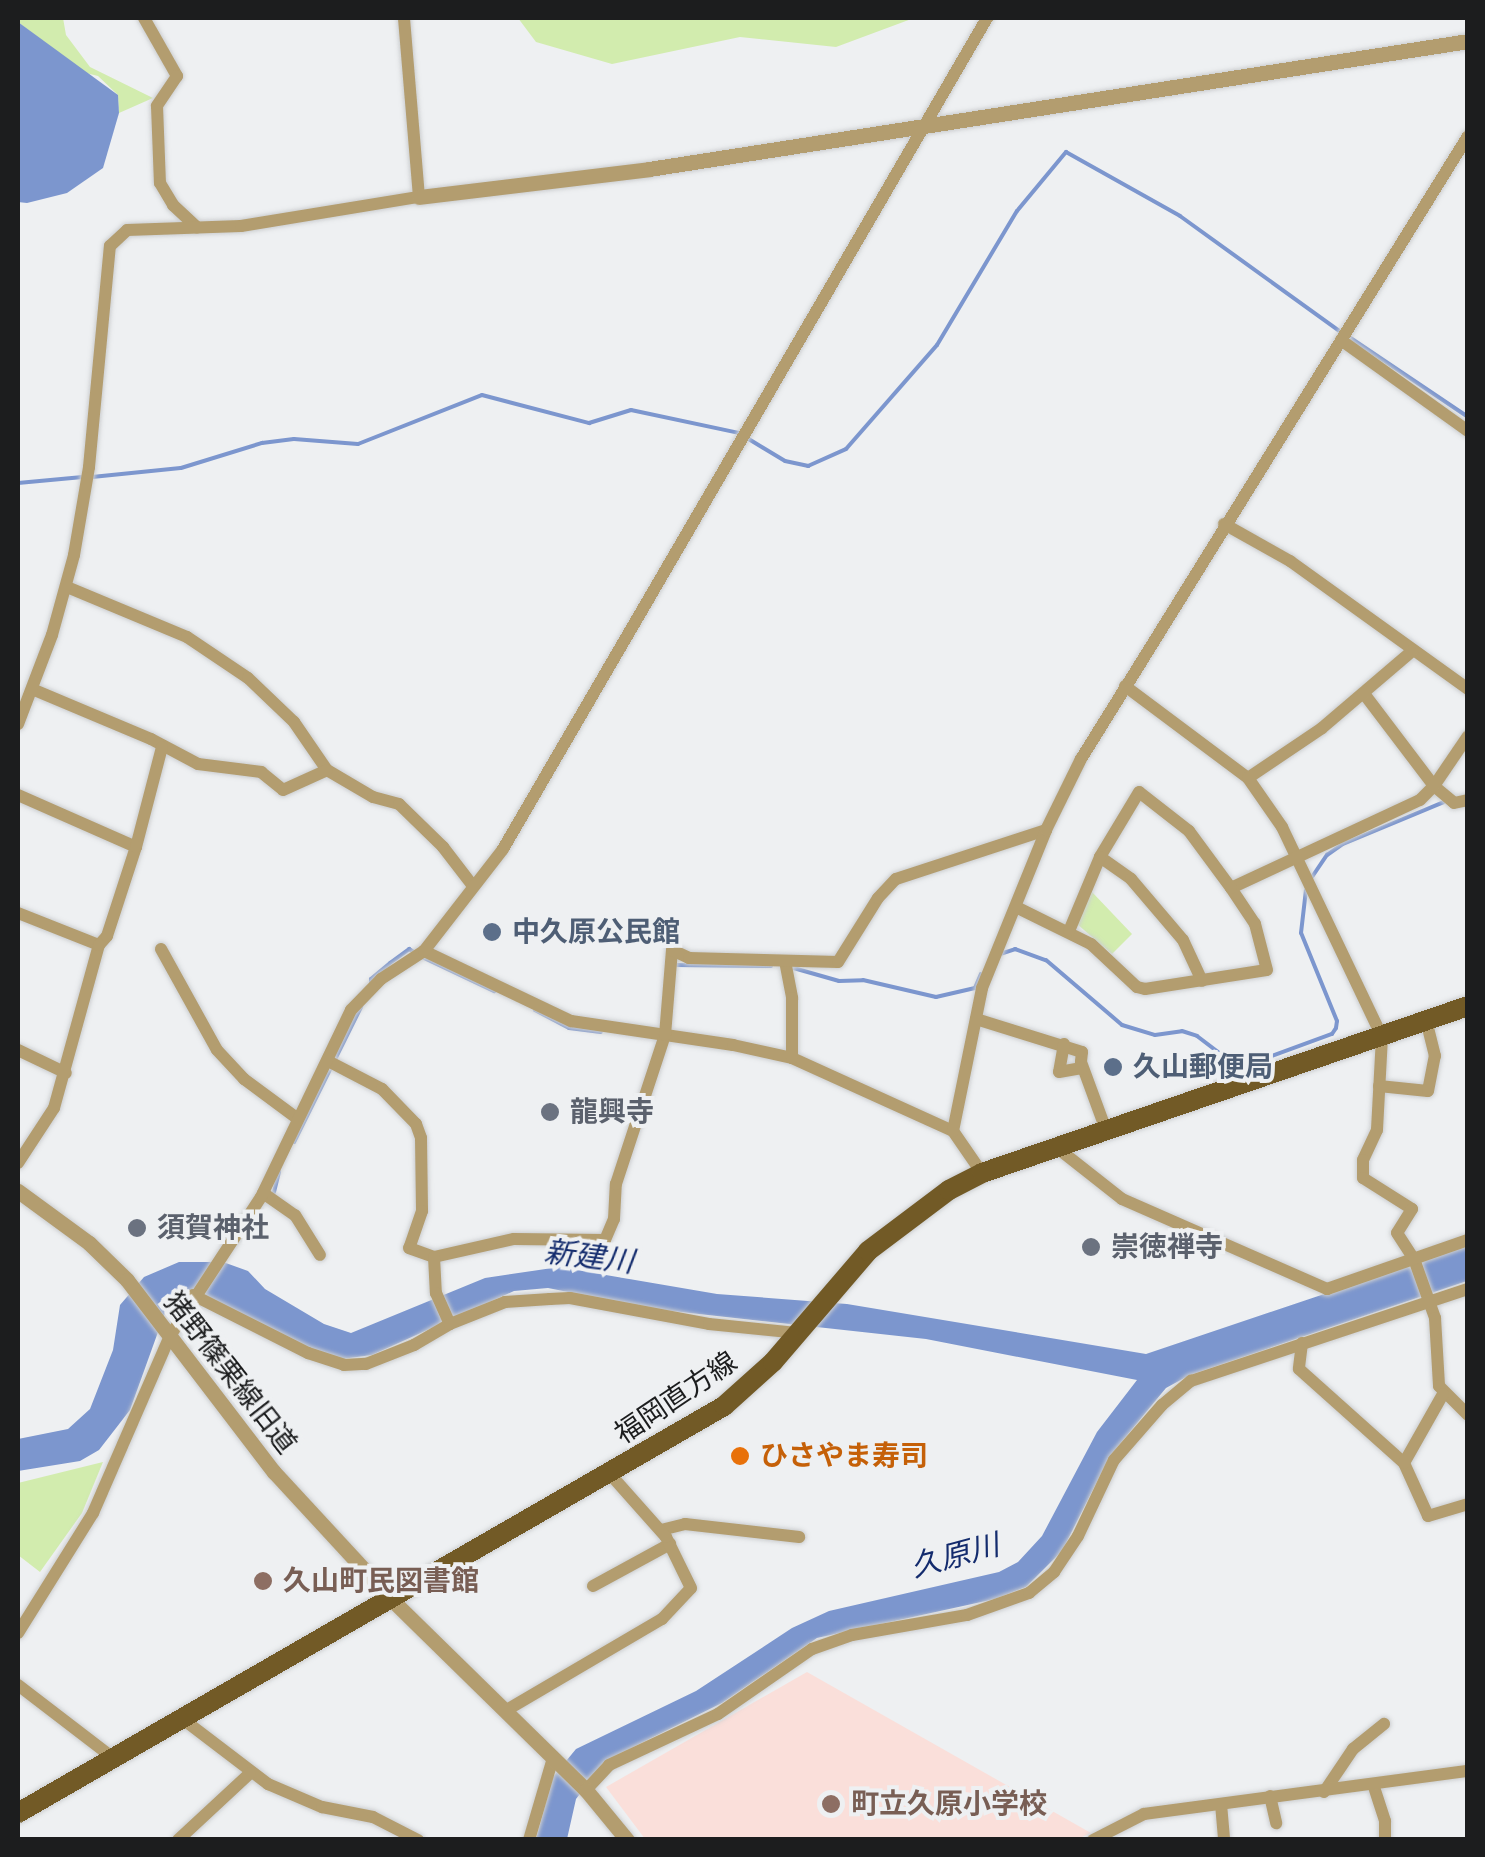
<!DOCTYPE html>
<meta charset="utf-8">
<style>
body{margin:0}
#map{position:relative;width:1485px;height:1857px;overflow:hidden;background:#eef0f2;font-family:"DM Sans","Noto Sans JP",sans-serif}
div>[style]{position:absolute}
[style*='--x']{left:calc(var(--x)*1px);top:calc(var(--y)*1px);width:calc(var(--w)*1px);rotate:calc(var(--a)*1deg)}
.education>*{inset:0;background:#fadfda}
.green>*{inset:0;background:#d2ecae}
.water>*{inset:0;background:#7c96ce}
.stream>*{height:4px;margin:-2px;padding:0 2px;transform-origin:2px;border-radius:2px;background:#7c96ce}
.roads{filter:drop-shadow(0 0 2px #ccced0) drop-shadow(0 0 2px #ccced0)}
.minor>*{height:12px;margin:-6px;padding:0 6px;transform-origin:6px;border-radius:6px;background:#b39d6f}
.tertiary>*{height:15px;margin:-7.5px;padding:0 7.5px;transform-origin:7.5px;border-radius:7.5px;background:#b39d6f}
.primary>*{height:20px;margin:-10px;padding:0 10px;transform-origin:10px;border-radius:10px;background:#725a26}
.dots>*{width:28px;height:28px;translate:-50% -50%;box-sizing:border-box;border:5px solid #eef0f2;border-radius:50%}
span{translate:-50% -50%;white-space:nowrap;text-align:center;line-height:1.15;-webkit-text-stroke:8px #eef0f2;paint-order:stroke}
.service-label{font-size:28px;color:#4e5e75;font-weight:700}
.left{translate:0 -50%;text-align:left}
.worship-label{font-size:28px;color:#5b616d;font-weight:700}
.street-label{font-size:28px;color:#1c1d1e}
.food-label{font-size:28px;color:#c56008;font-weight:700}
.education-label{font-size:28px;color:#785e54;font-weight:700}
.water-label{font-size:30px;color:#132b6d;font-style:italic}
.frame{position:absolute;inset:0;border:20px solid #1c1d1e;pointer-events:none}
</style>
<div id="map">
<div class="education">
<i style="clip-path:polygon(807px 1672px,1091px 1833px,1076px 1840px,645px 1839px,606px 1787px)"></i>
</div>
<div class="green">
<i style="clip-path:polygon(18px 18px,63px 18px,66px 35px,90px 67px,153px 98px,119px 113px,118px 95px,98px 76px,82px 72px,18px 22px)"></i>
<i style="clip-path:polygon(518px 18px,914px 18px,836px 47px,740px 37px,612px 64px,536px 42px)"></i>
<i style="clip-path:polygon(1092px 892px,1132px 934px,1112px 954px,1077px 924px)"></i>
<i style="clip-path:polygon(103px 1462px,82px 1513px,40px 1572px,18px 1555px,18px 1483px)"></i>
</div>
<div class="water">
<i style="clip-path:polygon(18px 22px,118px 95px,119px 113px,103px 168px,67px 193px,27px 203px,18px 202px)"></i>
<i style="clip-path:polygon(1467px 1246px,1467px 1281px,1190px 1375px,1166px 1388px,1110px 1456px,1062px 1551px,1026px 1587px,995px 1599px,817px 1638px,722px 1703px,605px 1761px,576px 1799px,567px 1839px,536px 1839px,553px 1777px,576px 1749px,696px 1691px,792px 1628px,829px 1611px,999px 1572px,1018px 1562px,1042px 1536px,1097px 1432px,1137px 1380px,926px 1339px,654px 1309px,548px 1288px,514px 1291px,372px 1355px,342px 1359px,320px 1354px,207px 1296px,167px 1307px,130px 1410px,99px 1450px,80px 1461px,18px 1471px,18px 1439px,68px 1429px,90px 1409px,113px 1350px,120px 1305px,144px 1277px,179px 1262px,223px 1262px,248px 1271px,265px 1289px,324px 1324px,351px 1333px,485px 1278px,559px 1267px,717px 1294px,847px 1304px,1146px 1354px)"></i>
</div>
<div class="stream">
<i style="--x:1349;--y:337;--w:143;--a:33.9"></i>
<i style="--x:747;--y:438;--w:44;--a:31.2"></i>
<i style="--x:785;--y:461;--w:24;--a:12"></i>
<i style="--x:808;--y:466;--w:42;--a:-24.1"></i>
<i style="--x:846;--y:449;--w:138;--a:-48.8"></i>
<i style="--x:937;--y:345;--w:156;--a:-59.2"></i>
<i style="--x:1017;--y:211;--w:77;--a:-50.3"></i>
<i style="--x:1066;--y:152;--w:131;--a:29.3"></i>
<i style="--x:1180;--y:216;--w:198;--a:35.8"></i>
<i style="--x:92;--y:477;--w:89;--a:-5.8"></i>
<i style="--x:181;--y:468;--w:85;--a:-17.2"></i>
<i style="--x:262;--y:443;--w:32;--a:-7"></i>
<i style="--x:294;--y:439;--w:64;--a:4.5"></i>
<i style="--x:358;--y:444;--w:133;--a:-21.6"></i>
<i style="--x:482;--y:395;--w:111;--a:14.7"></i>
<i style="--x:589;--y:423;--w:44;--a:-17.2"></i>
<i style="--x:631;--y:410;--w:110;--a:12"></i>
<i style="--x:18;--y:483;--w:65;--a:-5.3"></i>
<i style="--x:1312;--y:877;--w:27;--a:-56"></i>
<i style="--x:1327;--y:855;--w:19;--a:-35"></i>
<i style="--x:1343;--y:844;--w:109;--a:-22.6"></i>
<i style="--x:1000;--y:954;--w:16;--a:-18"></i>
<i style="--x:1015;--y:949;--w:33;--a:20"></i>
<i style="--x:1046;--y:960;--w:100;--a:40.5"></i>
<i style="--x:1122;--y:1025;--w:34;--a:17"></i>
<i style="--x:1155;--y:1035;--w:27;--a:-8"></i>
<i style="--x:1182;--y:1031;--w:16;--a:18"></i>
<i style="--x:1197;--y:1036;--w:53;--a:37.3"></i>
<i style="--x:1239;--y:1068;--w:99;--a:-20.1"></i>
<i style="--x:1332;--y:1034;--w:7;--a:-56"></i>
<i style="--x:1336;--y:1028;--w:7;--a:-82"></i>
<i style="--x:1337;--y:1021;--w:95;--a:-112.2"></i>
<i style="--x:1301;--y:933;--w:43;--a:-83.4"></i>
<i style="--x:422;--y:957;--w:80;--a:25.3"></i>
<i style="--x:675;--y:965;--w:96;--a:0.6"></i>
<i style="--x:790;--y:967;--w:51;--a:15.9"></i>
<i style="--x:839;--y:981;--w:24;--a:-2"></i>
<i style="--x:863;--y:980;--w:75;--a:13.1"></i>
<i style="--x:936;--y:997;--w:40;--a:-13"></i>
<i style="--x:975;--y:988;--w:15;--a:-67"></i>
<i style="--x:371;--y:985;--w:6;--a:-90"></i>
<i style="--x:371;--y:979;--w:25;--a:-40"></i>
<i style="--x:390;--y:963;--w:24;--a:-36"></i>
<i style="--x:409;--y:949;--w:6;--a:31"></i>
<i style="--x:535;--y:1010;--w:38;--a:28"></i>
<i style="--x:569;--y:1028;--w:32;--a:7"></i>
<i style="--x:294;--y:1142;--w:151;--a:-63.6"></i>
<i style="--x:274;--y:1192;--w:21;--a:-76"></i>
</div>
<div class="roads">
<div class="minor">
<i style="--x:144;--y:18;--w:67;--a:60.4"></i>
<i style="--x:177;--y:76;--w:36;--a:124"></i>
<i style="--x:157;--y:106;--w:77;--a:87.8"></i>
<i style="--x:160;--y:183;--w:26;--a:59"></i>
<i style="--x:173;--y:205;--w:33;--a:43"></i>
<i style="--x:1341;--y:340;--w:156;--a:35.6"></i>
<i style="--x:1224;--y:524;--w:76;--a:29.3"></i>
<i style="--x:1290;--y:561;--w:219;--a:35.7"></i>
<i style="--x:67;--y:587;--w:130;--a:22.6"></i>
<i style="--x:187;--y:637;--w:73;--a:33.9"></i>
<i style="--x:248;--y:678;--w:64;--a:43.7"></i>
<i style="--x:294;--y:722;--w:58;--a:55.5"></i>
<i style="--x:327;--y:770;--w:53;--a:30.4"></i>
<i style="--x:373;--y:797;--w:27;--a:15"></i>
<i style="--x:399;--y:804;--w:62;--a:44.3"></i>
<i style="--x:443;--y:847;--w:49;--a:52.4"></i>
<i style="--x:1125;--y:686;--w:154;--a:36.8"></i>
<i style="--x:1248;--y:778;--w:60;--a:55.2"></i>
<i style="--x:1282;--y:827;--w:233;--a:64.5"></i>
<i style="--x:1382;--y:1037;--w:93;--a:93.1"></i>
<i style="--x:1377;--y:1130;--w:33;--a:115"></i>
<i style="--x:1363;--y:1160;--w:18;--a:90"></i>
<i style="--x:1363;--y:1178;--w:58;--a:32.3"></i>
<i style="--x:1412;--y:1209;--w:28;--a:122"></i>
<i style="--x:1397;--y:1233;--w:31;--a:57"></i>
<i style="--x:1414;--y:1259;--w:63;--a:70.4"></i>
<i style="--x:1435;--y:1318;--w:68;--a:86.6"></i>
<i style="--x:1439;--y:1386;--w:41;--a:45"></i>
<i style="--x:32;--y:689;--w:129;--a:22.8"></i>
<i style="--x:151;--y:739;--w:53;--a:28"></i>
<i style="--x:198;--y:764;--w:64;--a:7.2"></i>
<i style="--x:261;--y:772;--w:28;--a:39"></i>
<i style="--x:283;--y:790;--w:48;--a:-24.4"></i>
<i style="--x:1365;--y:695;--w:114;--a:52.8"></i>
<i style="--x:1434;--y:786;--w:26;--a:40"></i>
<i style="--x:1454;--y:803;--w:14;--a:-12"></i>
<i style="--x:18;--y:724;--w:95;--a:-69.1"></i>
<i style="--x:52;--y:635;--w:83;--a:-74.6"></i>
<i style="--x:74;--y:555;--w:89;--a:-80.3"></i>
<i style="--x:89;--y:467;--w:222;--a:-84.6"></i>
<i style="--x:110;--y:246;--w:23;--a:-43"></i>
<i style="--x:127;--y:230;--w:114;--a:-2"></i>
<i style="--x:241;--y:226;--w:180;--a:-9.3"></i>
<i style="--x:419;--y:197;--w:180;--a:-94.8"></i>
<i style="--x:1248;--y:778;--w:89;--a:-34"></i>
<i style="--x:1322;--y:728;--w:117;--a:-40.5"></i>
<i style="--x:18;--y:795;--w:129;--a:23.8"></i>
<i style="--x:1100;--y:857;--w:38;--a:35"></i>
<i style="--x:1131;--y:879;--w:80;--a:49.6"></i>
<i style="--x:1183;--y:940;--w:45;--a:65.1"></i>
<i style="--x:1231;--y:888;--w:208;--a:-25"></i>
<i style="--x:1420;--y:800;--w:20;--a:-45"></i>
<i style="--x:1434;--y:786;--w:60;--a:-55.8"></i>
<i style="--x:1018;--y:908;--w:81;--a:26.3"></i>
<i style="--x:1091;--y:944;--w:63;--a:43.1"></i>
<i style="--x:1137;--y:987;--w:8;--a:14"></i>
<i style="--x:1145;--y:989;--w:123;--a:-8.9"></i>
<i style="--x:1267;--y:970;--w:48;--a:-104.6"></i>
<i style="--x:1255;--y:924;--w:43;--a:-123.7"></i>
<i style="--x:1231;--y:888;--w:71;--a:-126.4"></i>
<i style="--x:1189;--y:831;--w:63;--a:-142"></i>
<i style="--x:1139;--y:792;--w:76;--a:121"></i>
<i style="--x:1100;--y:857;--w:80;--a:112.7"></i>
<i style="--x:18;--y:913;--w:87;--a:21.6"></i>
<i style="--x:161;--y:949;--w:115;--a:61"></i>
<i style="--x:217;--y:1050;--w:40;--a:47"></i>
<i style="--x:244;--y:1079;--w:67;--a:36.5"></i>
<i style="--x:424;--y:951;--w:163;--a:25.5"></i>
<i style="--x:571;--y:1021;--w:164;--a:8.4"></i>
<i style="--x:733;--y:1045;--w:60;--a:12.4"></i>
<i style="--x:792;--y:1058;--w:177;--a:24.4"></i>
<i style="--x:953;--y:1131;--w:51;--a:55.4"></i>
<i style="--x:785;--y:961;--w:38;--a:79"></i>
<i style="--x:792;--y:998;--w:60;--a:90"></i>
<i style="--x:976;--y:1019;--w:111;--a:17.3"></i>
<i style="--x:1082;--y:1052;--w:10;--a:96"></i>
<i style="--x:1081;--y:1062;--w:72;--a:69.8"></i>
<i style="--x:1064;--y:1044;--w:28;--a:100"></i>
<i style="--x:1059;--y:1072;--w:23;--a:-10"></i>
<i style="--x:18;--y:1050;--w:53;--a:25.6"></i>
<i style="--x:328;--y:1061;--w:61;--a:27.4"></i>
<i style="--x:382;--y:1089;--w:49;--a:45.8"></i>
<i style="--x:416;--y:1124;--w:15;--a:70"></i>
<i style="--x:421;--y:1138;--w:73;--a:89.2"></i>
<i style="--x:422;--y:1211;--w:39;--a:109"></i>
<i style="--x:409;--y:1248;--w:27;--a:20"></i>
<i style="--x:434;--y:1257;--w:82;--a:-12.7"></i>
<i style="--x:514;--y:1239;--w:91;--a:0.6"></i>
<i style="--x:605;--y:1240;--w:23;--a:-67"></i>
<i style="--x:614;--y:1219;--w:35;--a:-87"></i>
<i style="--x:616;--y:1184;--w:157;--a:-71.8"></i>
<i style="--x:665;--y:1035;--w:85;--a:-85.3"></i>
<i style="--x:672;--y:950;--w:19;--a:25"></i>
<i style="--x:689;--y:958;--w:149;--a:1.5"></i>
<i style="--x:838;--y:962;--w:75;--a:-58"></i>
<i style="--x:878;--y:898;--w:26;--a:-47"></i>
<i style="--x:896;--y:879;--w:158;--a:-18.1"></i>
<i style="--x:1379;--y:1086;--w:49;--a:5.8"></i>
<i style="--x:1428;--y:1091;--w:36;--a:-79"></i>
<i style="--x:1435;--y:1056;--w:36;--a:-104"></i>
<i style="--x:953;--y:1131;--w:146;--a:-78.5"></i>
<i style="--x:982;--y:988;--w:170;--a:-67.9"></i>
<i style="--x:1046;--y:830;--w:79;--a:-63.8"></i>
<i style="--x:1081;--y:759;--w:733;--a:-58.15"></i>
<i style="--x:1056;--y:1147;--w:84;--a:38.2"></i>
<i style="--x:1122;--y:1199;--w:224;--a:23.7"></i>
<i style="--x:1327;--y:1289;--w:149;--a:-19.2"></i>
<i style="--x:18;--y:1163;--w:66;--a:-56.8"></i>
<i style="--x:54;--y:1108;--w:169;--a:-74.6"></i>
<i style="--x:99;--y:945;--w:12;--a:-48"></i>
<i style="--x:107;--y:936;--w:94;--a:-72"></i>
<i style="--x:136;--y:847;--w:103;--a:-75.4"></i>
<i style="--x:263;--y:1193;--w:39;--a:35"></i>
<i style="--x:295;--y:1215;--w:47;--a:58"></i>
<i style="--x:434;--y:1257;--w:36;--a:87"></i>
<i style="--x:436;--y:1293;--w:34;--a:66"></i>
<i style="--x:193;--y:1295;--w:129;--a:26.8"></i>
<i style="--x:308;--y:1353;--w:38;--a:18"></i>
<i style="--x:344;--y:1365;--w:22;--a:-3"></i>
<i style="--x:366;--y:1364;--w:52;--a:-21.6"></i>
<i style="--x:414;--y:1345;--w:42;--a:-30.3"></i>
<i style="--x:450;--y:1324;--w:59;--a:-21.8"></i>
<i style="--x:505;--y:1302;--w:45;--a:-3.8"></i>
<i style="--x:550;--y:1299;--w:20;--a:-3"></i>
<i style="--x:570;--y:1298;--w:141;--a:10.6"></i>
<i style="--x:709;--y:1324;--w:88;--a:5.8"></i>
<i style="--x:1302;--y:1343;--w:26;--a:97"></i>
<i style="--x:1299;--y:1369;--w:141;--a:41.8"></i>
<i style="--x:1404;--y:1463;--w:58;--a:65.6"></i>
<i style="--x:1428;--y:1516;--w:42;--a:-16.7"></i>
<i style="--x:1404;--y:1463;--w:79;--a:-60.5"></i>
<i style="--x:661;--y:1530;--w:25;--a:-14"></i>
<i style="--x:685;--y:1524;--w:115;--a:6.5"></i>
<i style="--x:593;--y:1586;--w:88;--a:-28.6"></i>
<i style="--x:18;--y:1633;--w:142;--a:-58"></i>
<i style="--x:93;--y:1513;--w:193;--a:-66.5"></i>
<i style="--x:170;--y:1336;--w:166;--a:-56.8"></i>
<i style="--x:261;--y:1197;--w:208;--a:-64.3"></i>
<i style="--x:351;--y:1010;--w:43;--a:-45.9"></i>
<i style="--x:381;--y:979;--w:51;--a:-33.1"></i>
<i style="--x:424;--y:951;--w:129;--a:-52.2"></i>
<i style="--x:503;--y:849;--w:962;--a:-59.78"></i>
<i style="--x:18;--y:1685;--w:120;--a:37.5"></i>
<i style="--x:505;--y:1711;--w:182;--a:-30.4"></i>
<i style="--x:662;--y:1619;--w:42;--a:-46.9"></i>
<i style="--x:691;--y:1588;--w:57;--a:-116.1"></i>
<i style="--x:666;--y:1537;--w:84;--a:-131.6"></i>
<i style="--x:184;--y:1720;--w:106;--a:37.3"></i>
<i style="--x:268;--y:1784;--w:59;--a:23.1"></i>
<i style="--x:322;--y:1807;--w:52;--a:11.1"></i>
<i style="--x:373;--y:1817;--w:51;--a:27.1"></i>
<i style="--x:1374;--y:1787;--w:36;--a:72"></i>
<i style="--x:1385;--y:1821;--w:19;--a:90"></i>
<i style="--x:586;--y:1790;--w:34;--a:-47"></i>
<i style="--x:609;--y:1765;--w:120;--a:-25.1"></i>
<i style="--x:718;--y:1714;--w:114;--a:-34.7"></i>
<i style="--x:812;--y:1649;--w:42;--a:-19.3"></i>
<i style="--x:852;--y:1635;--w:117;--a:-9.9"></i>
<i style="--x:967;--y:1615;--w:66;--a:-19.5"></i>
<i style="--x:1029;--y:1593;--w:33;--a:-40"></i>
<i style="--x:1054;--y:1572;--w:43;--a:-56.3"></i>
<i style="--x:1078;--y:1536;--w:84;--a:-64.7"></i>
<i style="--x:1114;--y:1460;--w:73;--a:-48.9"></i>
<i style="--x:1162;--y:1405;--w:38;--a:-40"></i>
<i style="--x:1191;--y:1381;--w:292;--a:-18.4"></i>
<i style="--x:1324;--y:1792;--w:52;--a:-56"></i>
<i style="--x:1353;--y:1749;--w:40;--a:-39"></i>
<i style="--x:1270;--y:1796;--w:28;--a:77"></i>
<i style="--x:1221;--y:1804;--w:36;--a:85"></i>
<i style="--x:178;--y:1840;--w:98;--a:-42.9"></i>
<i style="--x:529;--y:1840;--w:85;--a:-73.7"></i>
<i style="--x:1093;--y:1840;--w:57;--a:-27"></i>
<i style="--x:1144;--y:1814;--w:327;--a:-7.6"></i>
</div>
<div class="tertiary">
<i style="--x:419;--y:197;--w:232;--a:-6.9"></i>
<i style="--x:649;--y:169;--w:829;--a:-8.88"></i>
<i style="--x:18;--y:1191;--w:88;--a:36.2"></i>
<i style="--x:89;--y:1243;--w:53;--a:44.2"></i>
<i style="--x:127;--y:1280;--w:242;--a:52.6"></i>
<i style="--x:274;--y:1472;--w:174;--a:47.3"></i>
<i style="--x:392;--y:1600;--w:272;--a:44.4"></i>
<i style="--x:586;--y:1790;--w:65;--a:50.6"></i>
</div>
<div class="primary">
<i style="--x:18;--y:1813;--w:815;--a:-29.96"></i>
<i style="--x:724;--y:1406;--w:66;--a:-41.9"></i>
<i style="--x:773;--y:1362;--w:146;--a:-49.4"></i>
<i style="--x:868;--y:1251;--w:101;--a:-37"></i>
<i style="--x:949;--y:1190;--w:37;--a:-27"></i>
<i style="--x:982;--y:1173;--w:514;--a:-18.96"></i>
</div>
</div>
<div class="dots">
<i style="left:492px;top:932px;background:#5c6f8a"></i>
<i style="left:1113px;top:1067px;background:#5c6f8a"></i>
<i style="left:550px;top:1112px;background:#6b7280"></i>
<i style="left:137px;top:1228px;background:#6b7280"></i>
<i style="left:1091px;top:1247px;background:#6b7280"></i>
<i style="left:740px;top:1456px;background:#e8710a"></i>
<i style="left:263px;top:1581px;background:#8d6e63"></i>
<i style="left:831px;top:1804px;background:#8d6e63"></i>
</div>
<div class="service-label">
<span class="left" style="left:512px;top:932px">中久原公民館</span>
<span class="left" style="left:1133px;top:1067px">久山郵便局</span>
</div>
<div class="worship-label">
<span class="left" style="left:570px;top:1112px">龍興寺</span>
<span class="left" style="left:157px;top:1228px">須賀神社</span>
<span class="left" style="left:1111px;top:1247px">崇徳禅寺</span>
</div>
<div class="street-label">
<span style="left:230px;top:1373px;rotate:52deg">猪野篠栗線旧道</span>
<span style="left:676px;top:1398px;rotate:-34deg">福岡直方線</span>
</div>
<div class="food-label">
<span class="left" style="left:760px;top:1456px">ひさやま寿司</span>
</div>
<div class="education-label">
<span class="left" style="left:283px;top:1581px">久山町民図書館</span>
<span class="left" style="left:851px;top:1804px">町立久原小学校</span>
</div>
<div class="water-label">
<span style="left:589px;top:1257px;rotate:7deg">新建川</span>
<span style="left:955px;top:1556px;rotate:-15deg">久原川</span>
</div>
<div class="frame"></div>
</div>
